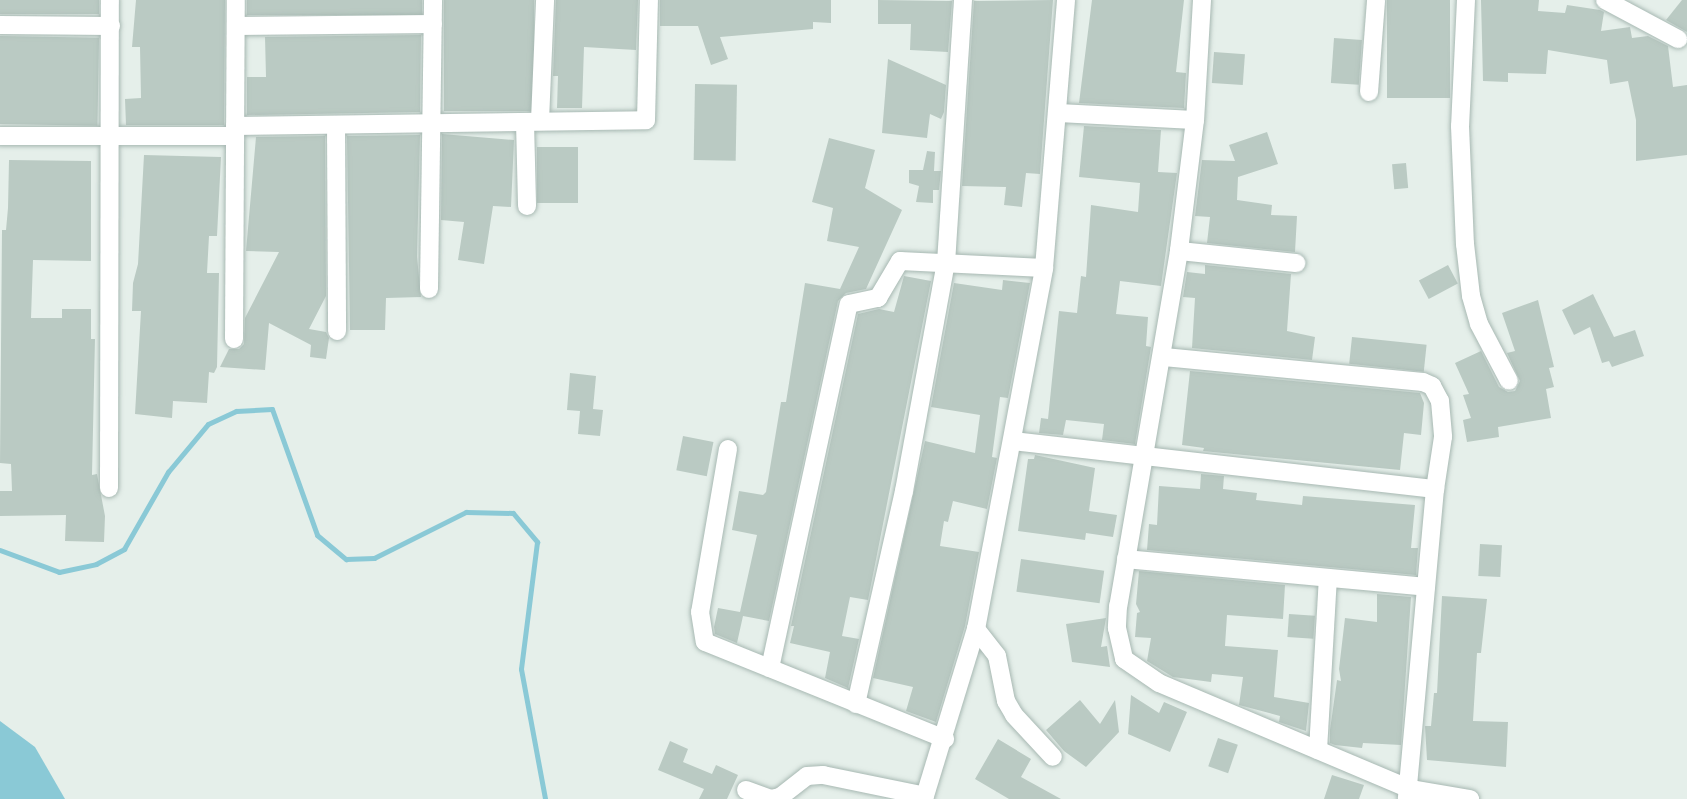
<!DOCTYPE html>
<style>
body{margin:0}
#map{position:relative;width:1687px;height:799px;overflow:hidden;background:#e5efea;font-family:Karla,sans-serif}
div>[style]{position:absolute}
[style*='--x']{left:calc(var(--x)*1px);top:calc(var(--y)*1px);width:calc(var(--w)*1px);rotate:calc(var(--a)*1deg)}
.water>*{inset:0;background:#8ac9d6}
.stream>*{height:5px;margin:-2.5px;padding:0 2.5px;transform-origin:2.5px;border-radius:2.5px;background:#8ac9d6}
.building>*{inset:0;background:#bacac3;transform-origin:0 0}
.roads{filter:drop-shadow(0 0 2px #a7b8b2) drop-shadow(0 0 2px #a7b8b2)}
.minor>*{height:18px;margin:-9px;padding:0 9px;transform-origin:9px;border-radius:9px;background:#fff}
span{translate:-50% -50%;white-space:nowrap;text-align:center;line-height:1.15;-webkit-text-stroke:5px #f6fbf8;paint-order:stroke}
</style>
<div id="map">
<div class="water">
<i style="clip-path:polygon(0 721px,35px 747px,65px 799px,0 799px)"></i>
</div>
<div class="stream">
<i style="--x:0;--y:550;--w:63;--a:20.4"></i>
<i style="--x:59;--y:572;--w:38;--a:-12"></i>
<i style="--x:96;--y:564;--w:32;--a:-28"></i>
<i style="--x:124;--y:549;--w:89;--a:-60.3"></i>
<i style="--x:168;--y:472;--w:62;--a:-50.2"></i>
<i style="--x:208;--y:424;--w:31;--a:-25"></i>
<i style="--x:236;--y:411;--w:36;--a:-3"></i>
<i style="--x:272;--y:409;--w:134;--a:70.3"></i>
<i style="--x:317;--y:535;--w:38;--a:40"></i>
<i style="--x:346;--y:559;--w:28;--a:-2"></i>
<i style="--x:374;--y:558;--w:103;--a:-26.6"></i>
<i style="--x:466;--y:512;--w:47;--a:1.2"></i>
<i style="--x:513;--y:513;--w:38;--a:50"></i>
<i style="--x:537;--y:542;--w:128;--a:97.2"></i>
<i style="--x:521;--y:669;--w:132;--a:79.5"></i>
</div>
<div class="building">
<i style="left:0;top:0;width:99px;height:14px"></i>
<i style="clip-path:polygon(136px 0,225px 0,224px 125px,126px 125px,125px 99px,141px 98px,140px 47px,132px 47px)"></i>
<i style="left:247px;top:0;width:175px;height:15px"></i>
<i style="left:444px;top:0;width:90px;height:111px"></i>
<i style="clip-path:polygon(556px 0,638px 0,636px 50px,584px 47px,582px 108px,557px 108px,558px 76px,553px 76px)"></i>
<i style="clip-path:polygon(660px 0,831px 0,831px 23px,813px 22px,813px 29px,720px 37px,728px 59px,711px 65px,698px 26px,660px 26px)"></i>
<i style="clip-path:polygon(878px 0,952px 1px,948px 52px,910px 50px,911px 24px,878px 24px)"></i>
<i style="clip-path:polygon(1053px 0,1040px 174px,1026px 173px,1022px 207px,1004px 205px,1006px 187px,962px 186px,974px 1px)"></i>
<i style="clip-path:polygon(1092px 0,1184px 0,1176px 72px,1186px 73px,1184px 108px,1079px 103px)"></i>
<i style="left:1387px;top:0;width:63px;height:98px"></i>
<i style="clip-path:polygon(1481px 0,1539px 0,1538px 11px,1565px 13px,1567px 5px,1600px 10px,1604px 12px,1601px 31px,1630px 27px,1632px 38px,1648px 36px,1668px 46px,1673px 87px,1687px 85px,1687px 155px,1636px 161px,1636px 120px,1628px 81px,1610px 84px,1607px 60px,1548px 50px,1546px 74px,1508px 73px,1508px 82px,1483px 81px)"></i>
<i style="clip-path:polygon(1682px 0,1687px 0,1687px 32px,1666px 20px)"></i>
<i style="clip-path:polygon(421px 35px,420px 112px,247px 115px,247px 77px,266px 77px,265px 37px)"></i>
<i style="left:0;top:36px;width:99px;height:88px;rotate:1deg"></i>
<i style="left:1334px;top:38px;width:28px;height:45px;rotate:4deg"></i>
<i style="left:1214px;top:52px;width:31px;height:31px;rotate:4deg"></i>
<i style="clip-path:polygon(888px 59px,946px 85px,944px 112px,941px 119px,930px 114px,927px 138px,882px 133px)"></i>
<i style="left:695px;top:84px;width:42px;height:76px;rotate:1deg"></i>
<i style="clip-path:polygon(1084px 126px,1161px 130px,1158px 172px,1177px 173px,1161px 286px,1120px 281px,1116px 314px,1148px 317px,1146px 346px,1151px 347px,1135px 444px,1102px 440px,1104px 424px,1066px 420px,1063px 435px,1039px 433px,1041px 418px,1048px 419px,1059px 311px,1077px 313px,1081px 276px,1086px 277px,1091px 205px,1138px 212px,1140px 183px,1079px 177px)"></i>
<i style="clip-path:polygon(1267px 132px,1278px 164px,1238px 177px,1237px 200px,1272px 205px,1271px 215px,1297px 216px,1295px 252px,1207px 243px,1210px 217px,1195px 216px,1202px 160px,1235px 161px,1229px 145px)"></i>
<i style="clip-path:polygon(442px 134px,514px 140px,511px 207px,493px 206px,484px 264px,458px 260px,464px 222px,441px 220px)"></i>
<i style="clip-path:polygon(420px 135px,417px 257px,421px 297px,386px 298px,385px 330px,350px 330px,347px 136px)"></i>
<i style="clip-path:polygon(325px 136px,326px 296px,309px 329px,326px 332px,329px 338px,326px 359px,310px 357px,311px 345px,269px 323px,265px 370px,220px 367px,229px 349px,239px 349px,244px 344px,245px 318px,279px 252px,246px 251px,256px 137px)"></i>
<i style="clip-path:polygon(829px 138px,875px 150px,865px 188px,902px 210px,866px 289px,846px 293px,838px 301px,769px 621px,743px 616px,737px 643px,715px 634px,714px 627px,718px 608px,740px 612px,757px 535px,732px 530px,739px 491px,763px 495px,766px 492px,781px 402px,786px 402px,805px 283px,840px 289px,859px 247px,827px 241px,833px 208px,812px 202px)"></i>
<i style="left:537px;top:147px;width:41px;height:56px"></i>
<i style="clip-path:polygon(927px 151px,935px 152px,934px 171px,941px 171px,939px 190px,933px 190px,933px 203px,916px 202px,919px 186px,909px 183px,909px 170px,923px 170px)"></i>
<i style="clip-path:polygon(144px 155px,221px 157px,217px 236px,209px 236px,207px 273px,219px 273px,217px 367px,214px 373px,209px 372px,207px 403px,173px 401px,172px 418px,135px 414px,141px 311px,132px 311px,133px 283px,138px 264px)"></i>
<i style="clip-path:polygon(9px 160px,91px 161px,91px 261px,33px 260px,31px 318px,62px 318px,62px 309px,91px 309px,91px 339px,95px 339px,92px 475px,97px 474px,105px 516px,104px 542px,65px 541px,66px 515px,0 516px,0 491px,12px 491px,11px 464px,0 463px,2px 230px,6px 230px,8px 208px)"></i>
<i style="left:1406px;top:163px;width:25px;height:14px;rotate:85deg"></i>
<i style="clip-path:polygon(1205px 265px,1291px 274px,1287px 331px,1315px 337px,1312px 360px,1192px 348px,1195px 298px,1183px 297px,1187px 272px,1205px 274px)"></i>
<i style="left:1448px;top:265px;width:21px;height:33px;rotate:62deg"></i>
<i style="clip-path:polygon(904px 276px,931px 281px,868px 600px,850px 597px,842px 636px,859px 639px,848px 688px,825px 678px,830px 652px,790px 643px,794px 626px,791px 626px,858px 314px,879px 309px,894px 312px)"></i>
<i style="clip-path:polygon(1003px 280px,1030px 283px,1008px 398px,1000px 397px,992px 457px,997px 458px,987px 509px,953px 501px,948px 522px,944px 521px,940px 546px,979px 552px,965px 626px,936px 722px,906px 711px,913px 687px,873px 678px,925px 441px,975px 453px,980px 415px,931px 407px,954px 283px,1002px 290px)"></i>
<i style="clip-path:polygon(1593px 294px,1614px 337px,1635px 330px,1644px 356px,1612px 367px,1609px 361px,1602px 363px,1590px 327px,1574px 335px,1562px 310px)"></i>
<i style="clip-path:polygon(1538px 300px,1554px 367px,1549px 368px,1554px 387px,1546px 389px,1551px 418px,1498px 427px,1499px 437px,1467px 442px,1463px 420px,1471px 418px,1463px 395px,1469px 394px,1455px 363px,1481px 351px,1499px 387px,1508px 392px,1515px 391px,1520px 381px,1507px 353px,1515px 351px,1502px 313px)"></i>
<i style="left:1352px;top:337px;width:75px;height:27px;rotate:6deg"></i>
<i style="clip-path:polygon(1190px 371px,1420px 393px,1424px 403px,1421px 435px,1404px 433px,1400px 470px,1203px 451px,1204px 448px,1182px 445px)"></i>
<i style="clip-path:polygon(570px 373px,596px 376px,593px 409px,603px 410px,600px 436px,578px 434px,580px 411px,567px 410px)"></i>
<i style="left:683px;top:436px;width:31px;height:35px;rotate:11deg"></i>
<i style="clip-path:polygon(1035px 455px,1095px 468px,1089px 511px,1117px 515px,1113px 537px,1086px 533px,1085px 540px,1018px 531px,1028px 459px,1034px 459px)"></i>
<i style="clip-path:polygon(1201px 474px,1224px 476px,1223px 489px,1257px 493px,1256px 500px,1302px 505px,1303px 496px,1415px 505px,1411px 548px,1418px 548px,1416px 575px,1147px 550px,1149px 524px,1157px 525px,1159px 486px,1200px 489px)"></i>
<i style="left:1480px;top:544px;width:22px;height:32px;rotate:3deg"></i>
<i style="left:1021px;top:559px;width:84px;height:33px;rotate:8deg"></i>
<i style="clip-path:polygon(1139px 571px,1285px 585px,1283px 619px,1227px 615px,1225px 646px,1278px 650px,1274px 697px,1309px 703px,1306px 731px,1279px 722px,1280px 716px,1239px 705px,1243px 677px,1212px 674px,1211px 682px,1173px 677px,1147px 661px,1151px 638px,1135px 637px,1137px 613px,1140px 612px,1136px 604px)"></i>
<i style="clip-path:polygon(1377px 594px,1411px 597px,1401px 745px,1363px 743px,1362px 748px,1335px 745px,1330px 743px,1330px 730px,1337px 680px,1341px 681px,1339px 669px,1345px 618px,1377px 622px)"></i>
<i style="clip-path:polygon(1442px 596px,1487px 599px,1481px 653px,1477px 653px,1473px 721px,1508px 722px,1506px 767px,1427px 760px,1425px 726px,1431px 726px,1434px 693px,1437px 693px)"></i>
<i style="left:1289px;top:614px;width:26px;height:23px;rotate:4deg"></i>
<i style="clip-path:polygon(1106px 618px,1101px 647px,1107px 646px,1110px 667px,1072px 662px,1066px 624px)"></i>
<i style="clip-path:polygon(1131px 695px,1159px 713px,1164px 702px,1187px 712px,1170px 752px,1128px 734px)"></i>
<i style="clip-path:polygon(1080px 700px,1100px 724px,1115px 700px,1119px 732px,1086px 767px,1064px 751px,1046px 730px)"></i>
<i style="left:1218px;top:738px;width:21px;height:30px;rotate:19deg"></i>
<i style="clip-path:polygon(998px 739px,1031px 759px,1021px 777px,1061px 799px,1009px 799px,975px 779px)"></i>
<i style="clip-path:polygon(670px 741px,688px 749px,683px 762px,712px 774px,716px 765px,738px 775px,727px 799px,699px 799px,704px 789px,658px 770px)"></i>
<i style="clip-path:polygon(1332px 775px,1364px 785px,1359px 799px,1324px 799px)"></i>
</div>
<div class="roads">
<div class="minor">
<i style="--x:1202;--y:0;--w:120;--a:93.3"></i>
<i style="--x:1195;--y:120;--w:132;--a:97"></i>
<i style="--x:1179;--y:251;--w:360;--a:99.7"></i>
<i style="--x:1118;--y:606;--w:22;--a:93"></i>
<i style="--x:1117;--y:628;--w:32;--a:77"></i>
<i style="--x:1124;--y:659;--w:42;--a:34.4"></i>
<i style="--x:1159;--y:683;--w:272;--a:22.9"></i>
<i style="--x:1410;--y:789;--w:61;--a:9.5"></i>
<i style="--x:1466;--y:0;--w:126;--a:92.7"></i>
<i style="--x:1460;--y:126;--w:118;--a:87.6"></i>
<i style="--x:1465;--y:244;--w:52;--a:83.4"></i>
<i style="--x:1471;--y:296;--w:29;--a:74"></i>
<i style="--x:1479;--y:324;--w:64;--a:62.2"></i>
<i style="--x:1605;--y:0;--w:83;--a:28.1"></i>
<i style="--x:0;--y:25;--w:111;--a:0.5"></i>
<i style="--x:236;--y:26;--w:197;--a:-0.6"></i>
<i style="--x:1369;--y:92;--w:92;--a:-85.6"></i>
<i style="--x:1058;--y:113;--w:137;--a:2.9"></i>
<i style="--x:540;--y:121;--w:121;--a:-87.6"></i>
<i style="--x:525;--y:122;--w:84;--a:88.6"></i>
<i style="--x:336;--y:125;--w:206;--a:89.7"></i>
<i style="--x:235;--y:126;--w:411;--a:-0.8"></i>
<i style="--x:646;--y:120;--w:120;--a:-88.6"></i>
<i style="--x:0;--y:136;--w:235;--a:0"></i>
<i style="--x:1179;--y:251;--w:118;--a:5.9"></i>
<i style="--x:429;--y:289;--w:289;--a:-89.2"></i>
<i style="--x:234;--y:339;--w:339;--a:-89.7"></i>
<i style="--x:1164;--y:357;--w:260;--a:5.5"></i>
<i style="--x:1423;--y:382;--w:10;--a:24"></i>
<i style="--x:1432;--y:386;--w:17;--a:62"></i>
<i style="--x:1440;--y:401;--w:36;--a:85"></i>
<i style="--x:1443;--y:437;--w:53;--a:98.7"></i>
<i style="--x:1435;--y:489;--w:311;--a:95.2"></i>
<i style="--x:1013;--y:441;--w:425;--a:6.5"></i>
<i style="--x:728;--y:449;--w:165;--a:99.7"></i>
<i style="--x:700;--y:612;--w:30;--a:81"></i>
<i style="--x:705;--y:642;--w:259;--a:22"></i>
<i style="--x:109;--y:488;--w:488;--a:-89.9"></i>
<i style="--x:1126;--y:559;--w:301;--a:5.3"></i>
<i style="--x:976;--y:629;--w:34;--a:52"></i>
<i style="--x:997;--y:656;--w:46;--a:78.7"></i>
<i style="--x:1006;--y:701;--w:16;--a:60"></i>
<i style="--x:1014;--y:715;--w:57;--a:47.1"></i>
<i style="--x:770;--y:668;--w:372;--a:-77.8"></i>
<i style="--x:849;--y:304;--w:30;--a:-12"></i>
<i style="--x:878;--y:298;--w:43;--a:-59.3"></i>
<i style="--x:900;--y:261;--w:144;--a:2.8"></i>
<i style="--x:856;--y:704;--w:218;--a:-77.3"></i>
<i style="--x:904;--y:491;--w:232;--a:-79.6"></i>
<i style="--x:946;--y:263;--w:264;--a:-86.3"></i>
<i style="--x:1318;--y:750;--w:172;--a:-86.7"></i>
<i style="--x:746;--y:790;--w:27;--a:20"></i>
<i style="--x:771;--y:799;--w:9;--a:-13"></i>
<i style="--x:780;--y:797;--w:34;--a:-38"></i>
<i style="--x:807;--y:776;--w:16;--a:-4"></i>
<i style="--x:823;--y:775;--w:104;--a:11.6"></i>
<i style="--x:924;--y:799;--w:178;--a:-73"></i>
<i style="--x:976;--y:629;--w:367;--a:-79.3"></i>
<i style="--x:1044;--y:268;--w:269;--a:-85.3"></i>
</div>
</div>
</div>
